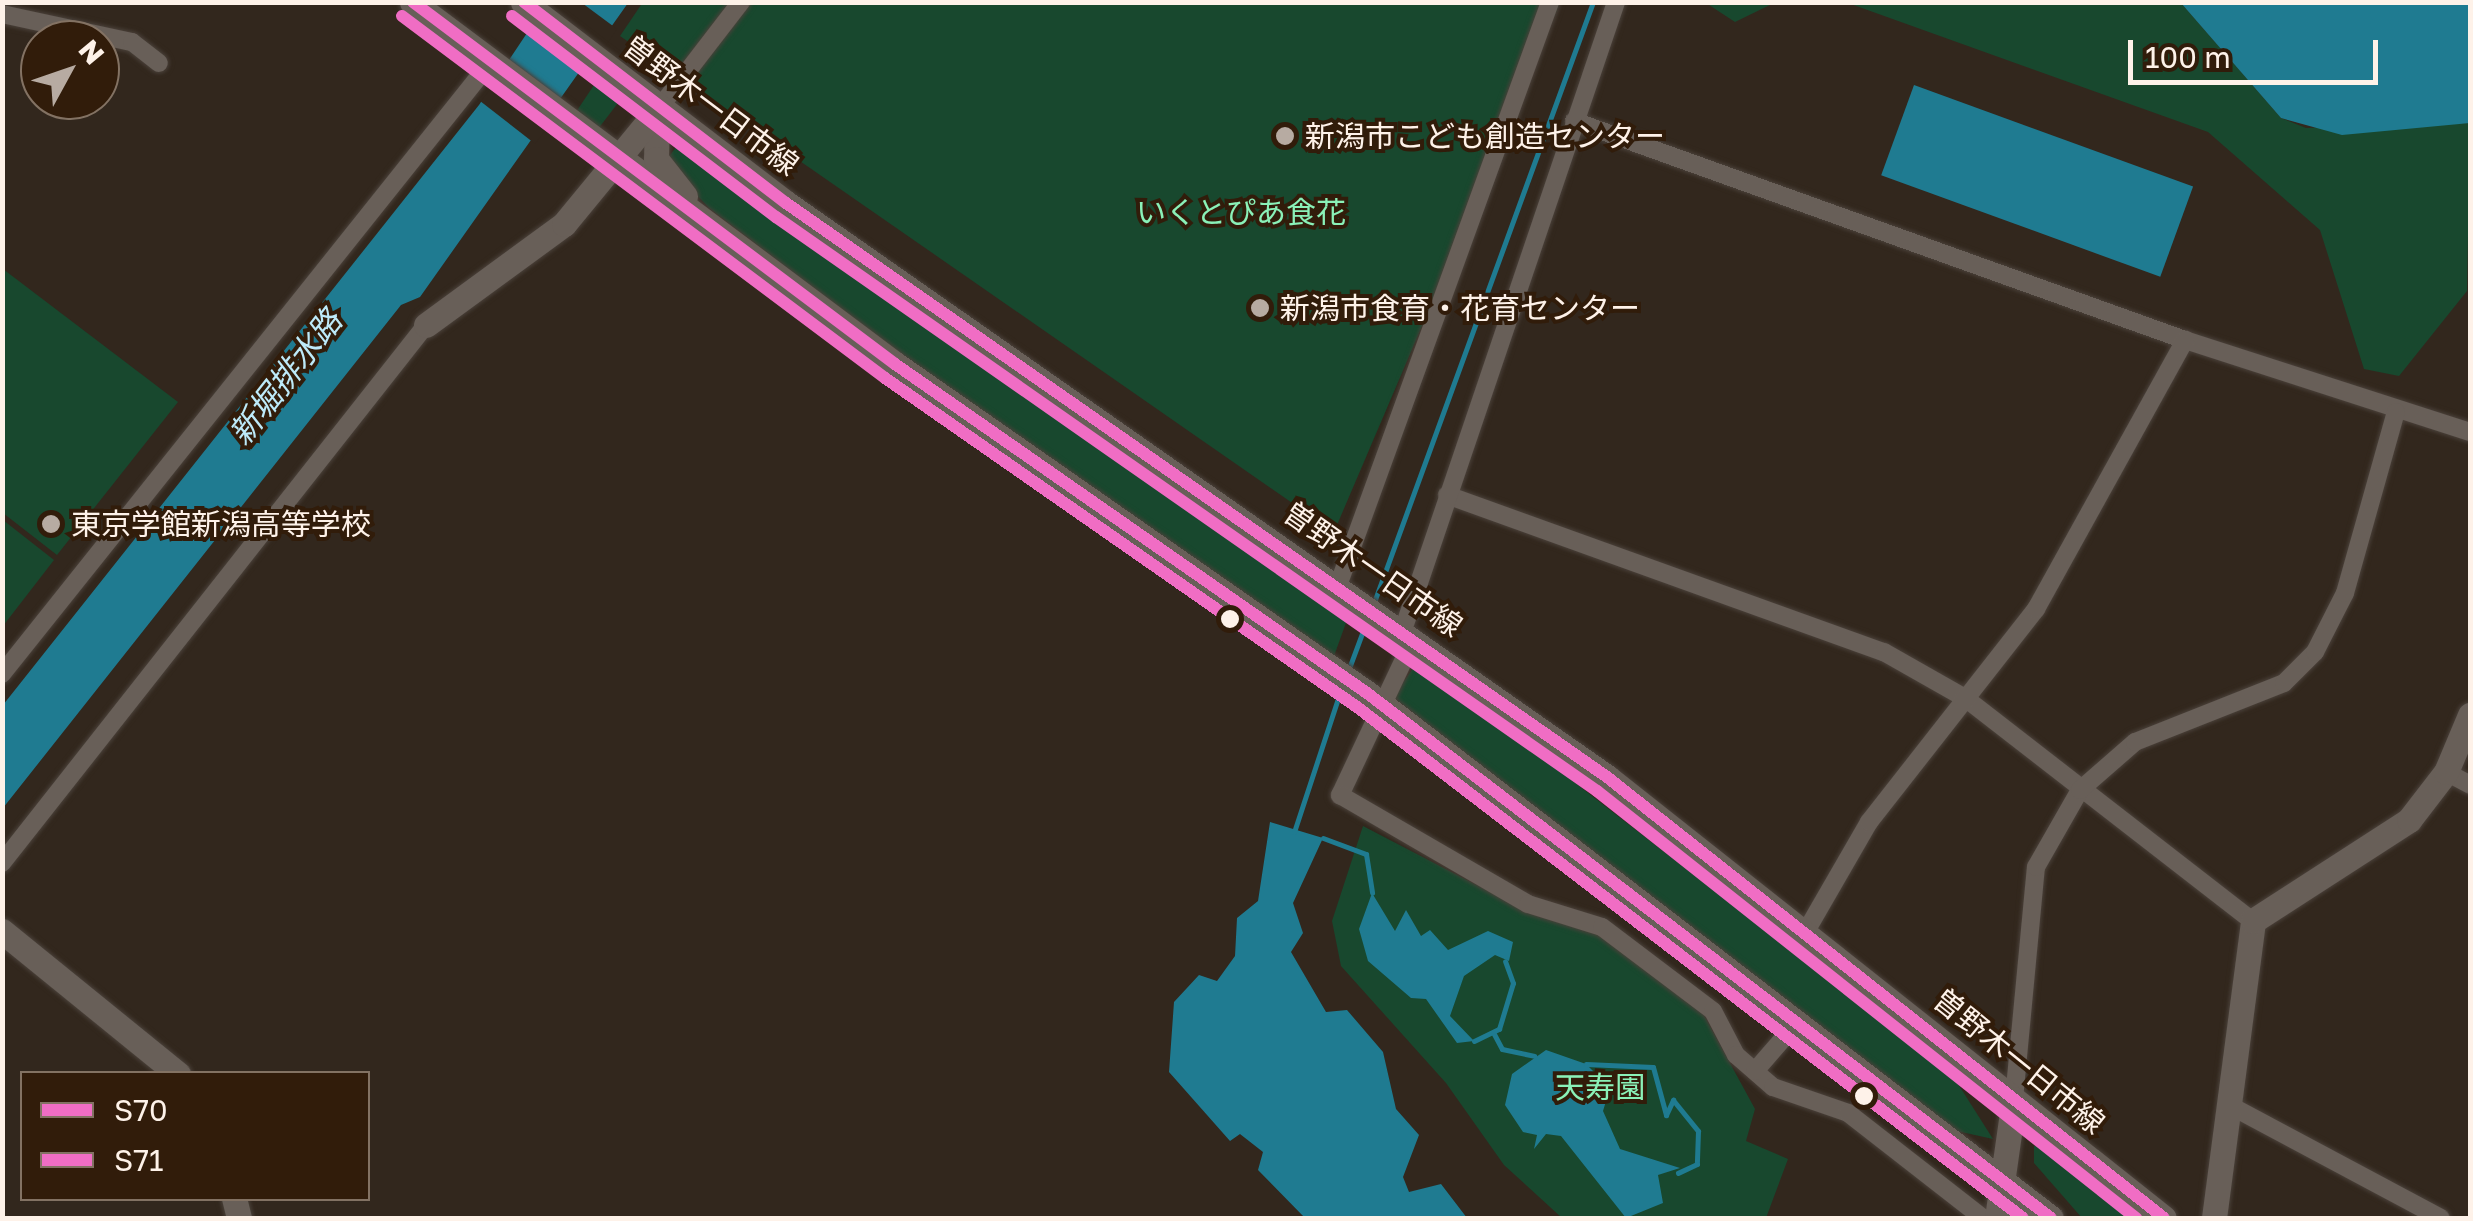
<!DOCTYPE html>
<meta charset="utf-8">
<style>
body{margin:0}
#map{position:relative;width:2473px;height:1221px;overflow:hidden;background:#32271d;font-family:"Golos Text","Noto Sans JP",sans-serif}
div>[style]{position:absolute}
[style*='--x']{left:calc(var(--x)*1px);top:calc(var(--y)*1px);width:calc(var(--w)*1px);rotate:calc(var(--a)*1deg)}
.green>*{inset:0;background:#18482e}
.water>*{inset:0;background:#1f7b91;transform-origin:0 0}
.pier>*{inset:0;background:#32271d;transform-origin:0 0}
.stream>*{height:5px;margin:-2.5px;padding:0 2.5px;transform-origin:2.5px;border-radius:2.5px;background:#1f7b91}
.roads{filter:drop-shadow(0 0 2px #4a413a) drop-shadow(0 0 2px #4a413a)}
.street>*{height:18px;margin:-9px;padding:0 9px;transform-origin:9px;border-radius:9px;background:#685f58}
.secondary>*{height:25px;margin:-12.5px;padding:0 12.5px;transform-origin:12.5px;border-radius:12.5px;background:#685f58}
.bus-1>*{height:12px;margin:-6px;padding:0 6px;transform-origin:6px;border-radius:6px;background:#f06dc4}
.bus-2>*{height:12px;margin:-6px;padding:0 6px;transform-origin:6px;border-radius:6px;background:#f06dc4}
.dots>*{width:28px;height:28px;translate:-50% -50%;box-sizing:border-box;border:5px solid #311c0a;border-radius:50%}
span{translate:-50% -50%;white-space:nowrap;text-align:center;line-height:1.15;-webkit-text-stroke:8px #311c0a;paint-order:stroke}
.street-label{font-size:30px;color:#fef2e9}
.poi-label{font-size:30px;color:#fef2e9}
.left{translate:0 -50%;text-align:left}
.park-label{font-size:30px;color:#8af1b8}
.water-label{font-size:32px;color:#bdeaf9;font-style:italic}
.frame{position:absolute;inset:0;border:5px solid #fef2e9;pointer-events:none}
.legend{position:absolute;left:20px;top:1071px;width:350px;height:130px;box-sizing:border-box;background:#311c0a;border:2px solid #837263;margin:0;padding:12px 18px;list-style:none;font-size:30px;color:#fef2e9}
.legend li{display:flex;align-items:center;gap:20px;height:50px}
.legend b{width:50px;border:2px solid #837263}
.north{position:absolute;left:20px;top:20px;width:100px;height:100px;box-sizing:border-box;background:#311c0a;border:2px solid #837263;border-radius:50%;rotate:50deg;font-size:28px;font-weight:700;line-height:40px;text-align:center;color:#fef2e9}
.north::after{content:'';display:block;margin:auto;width:35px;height:45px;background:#b7aba2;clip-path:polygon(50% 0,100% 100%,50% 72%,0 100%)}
.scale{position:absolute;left:2128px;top:40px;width:250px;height:45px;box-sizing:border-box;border:5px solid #fef2e9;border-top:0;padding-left:12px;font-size:30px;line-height:35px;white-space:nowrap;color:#fef2e9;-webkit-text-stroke:8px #311c0a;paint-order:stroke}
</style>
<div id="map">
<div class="green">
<i style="clip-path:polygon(643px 2px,1560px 3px,1334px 532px,620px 36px)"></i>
<i style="clip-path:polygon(1706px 3px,1774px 3px,1735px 22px)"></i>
<i style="clip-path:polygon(1848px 3px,2181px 3px,2281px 118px,2306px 128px,2470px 123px,2467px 291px,2399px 376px,2364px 369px,2320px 230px,2208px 132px)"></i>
<i style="clip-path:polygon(596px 82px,618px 103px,598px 129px,574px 115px)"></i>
<i style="clip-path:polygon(676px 147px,716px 162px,1351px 609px,1334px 656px,938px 383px,709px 208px,665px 162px)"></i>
<i style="clip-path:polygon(3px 269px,178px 402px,57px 555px,3px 513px)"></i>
<i style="clip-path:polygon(3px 520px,54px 560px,3px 626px,2px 626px)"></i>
<i style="clip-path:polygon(1418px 661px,1953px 1076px,1993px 1139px,1952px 1130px,1393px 697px)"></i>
<i style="clip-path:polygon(1363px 826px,1534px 915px,1599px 933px,1700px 1008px,1755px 1109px,1746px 1141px,1788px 1159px,1766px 1218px,1562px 1218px,1504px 1165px,1446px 1083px,1341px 966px,1332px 921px)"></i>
<i style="clip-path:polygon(2034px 1146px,2053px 1147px,2146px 1218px,2082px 1218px,2034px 1163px)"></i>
</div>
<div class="water">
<i style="clip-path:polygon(547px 3px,628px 3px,420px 297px,401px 305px,3px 808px,3px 705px,479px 105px)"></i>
<i style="clip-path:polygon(2181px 3px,2470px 3px,2470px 123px,2342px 135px,2281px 118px)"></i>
<i style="left:1914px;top:85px;width:297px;height:96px;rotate:20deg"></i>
<i style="clip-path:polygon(1270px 822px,1323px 838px,1293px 903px,1303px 933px,1291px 952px,1326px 1012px,1347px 1010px,1383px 1052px,1396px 1109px,1419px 1135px,1403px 1177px,1409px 1192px,1441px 1184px,1467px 1218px,1305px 1218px,1258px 1170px,1263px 1152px,1240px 1134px,1230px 1141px,1169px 1072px,1174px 1002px,1199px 975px,1217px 981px,1235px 956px,1237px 918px,1258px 901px)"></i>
<i style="clip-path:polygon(1372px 893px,1395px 931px,1406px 910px,1421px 936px,1430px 930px,1448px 950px,1488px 931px,1513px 942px,1509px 961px,1495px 955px,1464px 976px,1450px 1016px,1474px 1041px,1457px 1043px,1426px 999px,1411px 998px,1368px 961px,1359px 929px)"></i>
<i style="clip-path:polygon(1546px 1050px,1586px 1064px,1610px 1088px,1603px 1111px,1620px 1149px,1680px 1168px,1658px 1175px,1663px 1203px,1626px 1218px,1561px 1136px,1546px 1134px,1534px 1149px,1537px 1135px,1523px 1132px,1505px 1105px,1512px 1074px)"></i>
</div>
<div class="pier">
<i style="clip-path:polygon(541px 2px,582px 3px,617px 29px,587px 74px,526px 25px)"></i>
<i style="left:502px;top:61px;width:77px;height:45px;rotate:38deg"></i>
</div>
<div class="stream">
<i style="--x:1373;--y:605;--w:642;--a:-69.96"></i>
<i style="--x:1348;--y:671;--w:54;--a:-69.6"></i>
<i style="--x:1294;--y:832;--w:154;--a:-71.8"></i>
<i style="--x:1323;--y:838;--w:46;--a:20.4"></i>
<i style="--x:1366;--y:854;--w:39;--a:81"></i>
<i style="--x:1494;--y:1034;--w:17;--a:62"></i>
<i style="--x:1502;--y:1049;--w:33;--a:12"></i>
<i style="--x:1474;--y:1041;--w:28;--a:-26"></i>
<i style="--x:1499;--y:1029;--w:48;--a:-73.1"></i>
<i style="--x:1513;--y:983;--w:23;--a:-110"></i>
<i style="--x:1586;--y:1064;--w:67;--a:2.6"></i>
<i style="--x:1653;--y:1067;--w:50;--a:74.8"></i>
<i style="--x:1666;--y:1115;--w:17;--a:-65"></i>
<i style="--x:1673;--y:1100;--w:40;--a:51"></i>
<i style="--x:1698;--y:1131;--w:33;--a:92"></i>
<i style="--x:1697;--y:1164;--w:21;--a:155"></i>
</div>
<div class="roads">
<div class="street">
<i style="--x:2;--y:14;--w:133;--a:12.2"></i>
<i style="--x:132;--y:42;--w:34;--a:38"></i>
<i style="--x:660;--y:107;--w:133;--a:-52.4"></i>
<i style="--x:1574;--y:121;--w:649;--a:19.72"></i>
<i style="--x:2185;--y:340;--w:299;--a:17.9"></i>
<i style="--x:1447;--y:495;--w:464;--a:19.8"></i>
<i style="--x:1884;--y:652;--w:93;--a:29.6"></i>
<i style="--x:1965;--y:698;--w:364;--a:37.8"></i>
<i style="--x:1339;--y:583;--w:618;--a:-70.04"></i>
<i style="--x:1403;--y:630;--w:663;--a:-71.26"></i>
<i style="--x:1414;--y:638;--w:174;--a:115.2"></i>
<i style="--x:1340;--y:795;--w:217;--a:30.1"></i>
<i style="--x:1528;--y:904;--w:77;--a:17.3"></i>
<i style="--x:1602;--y:927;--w:139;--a:37.1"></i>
<i style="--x:1713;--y:1011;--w:50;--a:62.4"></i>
<i style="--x:1736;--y:1055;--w:49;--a:40.9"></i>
<i style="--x:1773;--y:1087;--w:79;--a:19.1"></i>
<i style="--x:1848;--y:1113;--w:171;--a:37.9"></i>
<i style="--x:2;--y:674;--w:781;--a:-51.4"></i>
<i style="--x:2446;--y:772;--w:27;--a:28"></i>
<i style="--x:2;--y:863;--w:685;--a:-51.76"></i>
<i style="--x:1805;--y:933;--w:128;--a:-60"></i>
<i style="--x:1869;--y:822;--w:271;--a:-51.9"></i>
<i style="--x:2036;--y:609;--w:308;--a:-61"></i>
<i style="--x:1755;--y:1071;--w:61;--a:-49"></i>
<i style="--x:2014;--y:1099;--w:233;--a:-84.6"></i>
<i style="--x:2036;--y:867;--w:89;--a:-60.3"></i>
<i style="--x:2080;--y:790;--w:73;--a:-41.1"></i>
<i style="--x:2135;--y:742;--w:160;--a:-21.6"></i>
<i style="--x:2284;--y:683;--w:44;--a:-45"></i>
<i style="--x:2315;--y:652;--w:66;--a:-63"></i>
<i style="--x:2345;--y:593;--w:188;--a:-74.3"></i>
<i style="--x:2229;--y:1105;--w:240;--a:28.1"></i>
</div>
<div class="secondary">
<i style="--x:412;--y:2;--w:604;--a:36.85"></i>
<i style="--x:895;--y:364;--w:575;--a:34.88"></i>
<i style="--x:1367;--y:693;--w:862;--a:37.51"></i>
<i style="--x:523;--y:2;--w:331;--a:37.4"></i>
<i style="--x:786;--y:203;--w:1002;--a:34.96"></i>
<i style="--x:1607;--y:777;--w:710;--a:38.37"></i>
<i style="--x:657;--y:113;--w:46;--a:91.2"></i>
<i style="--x:656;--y:159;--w:47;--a:51.9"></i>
<i style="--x:426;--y:325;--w:171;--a:-36.2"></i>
<i style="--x:564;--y:224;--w:151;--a:-50.6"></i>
<i style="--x:2;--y:931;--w:227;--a:39.1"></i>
<i style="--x:234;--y:1198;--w:21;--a:76"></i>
<i style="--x:1997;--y:1218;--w:120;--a:-81.9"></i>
<i style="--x:2214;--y:1218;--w:300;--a:-82.5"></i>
<i style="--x:2253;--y:921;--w:186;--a:-32.9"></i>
<i style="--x:2409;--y:820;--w:61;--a:-52.4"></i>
<i style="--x:2446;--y:772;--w:62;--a:-67.2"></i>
</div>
</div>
<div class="bus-1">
<i style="--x:413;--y:2;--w:603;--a:36.91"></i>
<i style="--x:895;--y:364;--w:575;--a:34.88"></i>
<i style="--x:1367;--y:693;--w:862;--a:37.51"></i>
<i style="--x:524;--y:2;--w:330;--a:37.5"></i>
<i style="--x:786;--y:203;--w:1002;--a:34.96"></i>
<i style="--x:1607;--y:777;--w:710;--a:38.37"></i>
</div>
<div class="bus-2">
<i style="--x:402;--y:16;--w:604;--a:36.85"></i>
<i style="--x:885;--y:378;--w:575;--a:34.88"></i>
<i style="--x:1357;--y:707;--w:839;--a:37.5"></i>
<i style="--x:512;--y:16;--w:332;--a:37.3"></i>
<i style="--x:776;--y:217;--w:1002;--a:34.96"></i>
<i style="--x:1597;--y:791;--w:688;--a:38.39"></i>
</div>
<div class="dots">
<i style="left:1285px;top:136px;background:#b7aba2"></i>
<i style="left:1260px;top:308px;background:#b7aba2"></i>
<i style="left:51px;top:524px;background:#b7aba2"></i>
<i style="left:1230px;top:619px;background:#fef2e9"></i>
<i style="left:1864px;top:1096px;background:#fef2e9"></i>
</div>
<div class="street-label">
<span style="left:711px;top:105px;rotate:37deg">曽野木一日市線</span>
<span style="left:1373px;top:569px;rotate:35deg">曽野木一日市線</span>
<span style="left:2019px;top:1061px;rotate:39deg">曽野木一日市線</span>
</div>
<div class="poi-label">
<span class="left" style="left:1305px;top:136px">新潟市こども創造センター</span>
<span class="left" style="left:1280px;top:308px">新潟市食育・花育センター</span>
<span class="left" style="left:71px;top:524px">東京学館新潟高等学校</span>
</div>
<div class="park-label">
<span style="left:1241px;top:212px">いくとぴあ食花</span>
<span style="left:1600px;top:1087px">天寿園</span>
</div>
<div class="water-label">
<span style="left:285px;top:377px;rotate:-52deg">新堀排水路</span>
</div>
<div class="frame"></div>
<ul class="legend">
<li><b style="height:12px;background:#f06dc4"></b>S70</li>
<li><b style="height:12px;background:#f06dc4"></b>S71</li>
</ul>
<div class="north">N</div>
<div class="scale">100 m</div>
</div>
